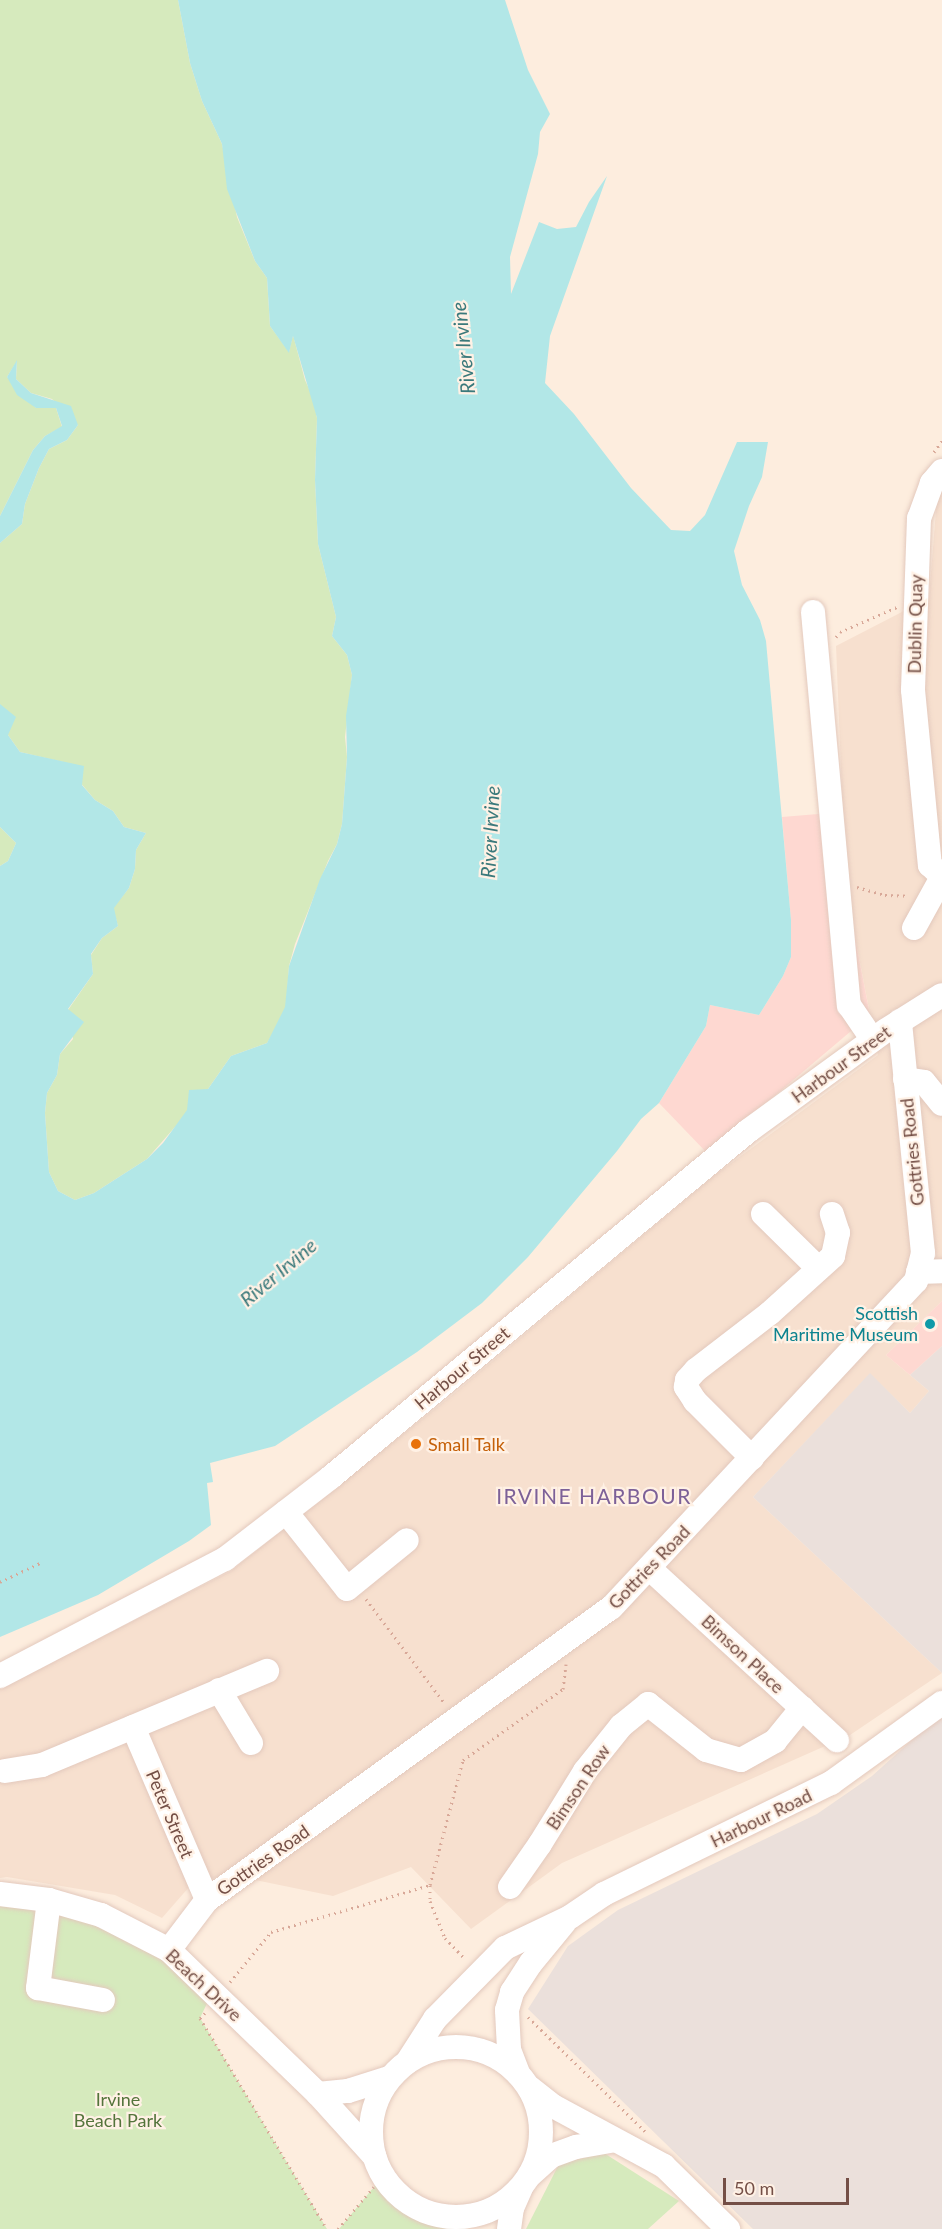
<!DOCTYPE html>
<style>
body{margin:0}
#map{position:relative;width:942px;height:2229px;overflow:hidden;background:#fdedde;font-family:Lato,sans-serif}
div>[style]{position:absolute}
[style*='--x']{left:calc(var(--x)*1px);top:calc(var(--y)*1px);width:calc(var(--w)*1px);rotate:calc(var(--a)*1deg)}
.residential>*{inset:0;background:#f7e0cf}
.commercial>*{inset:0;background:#fed8d1}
.industrial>*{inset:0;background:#ebe0db}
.green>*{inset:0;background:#d6eabd}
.water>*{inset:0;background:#b2e7e7}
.path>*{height:3px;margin-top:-1.5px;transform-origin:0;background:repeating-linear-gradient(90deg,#d8a898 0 1.5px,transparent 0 6px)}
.roads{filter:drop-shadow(0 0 2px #e3c9bd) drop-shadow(0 0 2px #e3c9bd)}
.minor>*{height:24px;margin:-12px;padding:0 12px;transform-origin:12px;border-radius:12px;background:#fff}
.minor>.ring{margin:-12px;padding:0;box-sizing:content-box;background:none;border:24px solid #fff;border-radius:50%}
.dots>*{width:16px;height:16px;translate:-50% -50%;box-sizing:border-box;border:3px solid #fff1e5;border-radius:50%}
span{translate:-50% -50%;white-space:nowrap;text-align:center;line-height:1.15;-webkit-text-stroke:4.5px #fff1e5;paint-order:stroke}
.street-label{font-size:18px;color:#744f46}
.culture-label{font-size:18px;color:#0d838f}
.right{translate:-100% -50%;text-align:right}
.food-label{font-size:18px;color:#c56008}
.left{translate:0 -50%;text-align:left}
.park-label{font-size:18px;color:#54743b}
.water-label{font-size:20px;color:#3a797b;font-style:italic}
.quarter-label{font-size:21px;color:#7d6198;letter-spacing:1.5px}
.scale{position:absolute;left:723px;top:2178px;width:126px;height:27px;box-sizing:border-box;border:3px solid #744f46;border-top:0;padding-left:8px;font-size:18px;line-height:21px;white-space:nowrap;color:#744f46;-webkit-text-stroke:4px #fff1e5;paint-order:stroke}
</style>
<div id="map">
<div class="residential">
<i style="clip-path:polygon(942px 489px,942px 1301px,886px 1355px,929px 1391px,910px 1413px,870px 1374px,753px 1497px,942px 1673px,850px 1735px,562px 1863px,471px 1929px,411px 1867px,333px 1896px,226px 1874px,190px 1886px,162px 1918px,115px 1895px,7px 1877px,0 1878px,0 1689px,231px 1571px,451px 1396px,715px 1175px,878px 1055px,846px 891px,836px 646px,929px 598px,937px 498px)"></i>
</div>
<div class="commercial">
<i style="clip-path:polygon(842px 812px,846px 891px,870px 1015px,707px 1153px,659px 1103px,706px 1026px,710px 1005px,759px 1015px,783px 976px,791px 957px,791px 921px,782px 817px)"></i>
<i style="clip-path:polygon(942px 1301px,942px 1346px,910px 1375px,886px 1355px)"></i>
</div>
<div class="industrial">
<i style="clip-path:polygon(942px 1346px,942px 1673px,753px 1497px,870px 1373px,910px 1413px,929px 1391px,910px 1375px)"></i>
<i style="clip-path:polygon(942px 1713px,942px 2229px,753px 2229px,528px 2009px,568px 1946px,618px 1910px,817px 1814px,872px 1776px)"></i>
</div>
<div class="green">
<i style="clip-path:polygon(0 0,178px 0,190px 63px,202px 101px,222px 144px,237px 217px,255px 261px,267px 278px,270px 326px,289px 352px,293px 335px,305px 380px,313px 398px,317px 418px,315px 480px,318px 544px,336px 617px,332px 636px,347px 655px,352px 675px,345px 737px,347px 757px,342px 824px,337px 844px,328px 861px,295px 944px,289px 966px,286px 1007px,278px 1025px,267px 1043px,231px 1056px,208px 1089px,147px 1159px,94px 1193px,75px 1200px,58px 1191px,49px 1172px,45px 1113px,47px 1093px,57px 1075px,60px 1054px,73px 1039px,68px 1010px,93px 974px,91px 955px,102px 938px,118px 926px,113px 908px,129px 888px,135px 869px,136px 850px,146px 833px,124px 827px,113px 811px,95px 800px,63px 762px,20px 752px,8px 735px,0 704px,0 543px,22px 524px,25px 504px,39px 468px,49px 449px,67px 440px,78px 425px,52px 399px,31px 393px,16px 379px,17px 361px,7px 377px,36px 408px,56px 408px,62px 427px,45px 436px,33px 450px,0 516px)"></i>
<i style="clip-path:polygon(0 827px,16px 843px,8px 861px,0 866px)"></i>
<i style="clip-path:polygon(0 1894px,152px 1940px,212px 1993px,200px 2018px,327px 2229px,0 2229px)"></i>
<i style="clip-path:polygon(604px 2153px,679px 2201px,648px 2229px,526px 2229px,559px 2164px)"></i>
<i style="clip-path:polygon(383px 2176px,406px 2201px,429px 2213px,459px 2217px,466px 2229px,339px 2229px)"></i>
</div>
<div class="water">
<i style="clip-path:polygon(178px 0,505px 0,528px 70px,550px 114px,540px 132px,538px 154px,510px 257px,511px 294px,539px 222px,557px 229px,576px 227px,589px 202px,607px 176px,550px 336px,545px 383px,574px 414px,631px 488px,671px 530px,690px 531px,705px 515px,737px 442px,768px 442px,762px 477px,749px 506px,734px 551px,742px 585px,760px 620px,766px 641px,791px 920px,791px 957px,783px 976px,759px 1015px,710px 1005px,706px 1026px,659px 1103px,641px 1119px,617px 1151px,528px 1257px,482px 1303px,417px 1352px,275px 1446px,210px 1463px,213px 1482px,207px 1483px,211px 1525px,189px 1541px,98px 1595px,0 1637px,0 866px,8px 861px,16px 843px,0 827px,0 704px,16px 717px,8px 735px,20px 752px,84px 766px,82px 785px,95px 800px,113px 811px,124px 827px,146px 833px,136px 850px,135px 869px,129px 888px,114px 908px,118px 926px,102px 938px,91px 954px,93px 974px,68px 1009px,84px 1022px,60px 1054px,57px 1075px,47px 1093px,45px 1113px,49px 1172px,58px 1191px,75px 1200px,94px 1193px,147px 1159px,163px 1143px,187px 1110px,189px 1090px,208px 1089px,231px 1056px,267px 1043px,285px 1007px,289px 966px,320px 879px,337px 844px,342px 824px,347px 757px,346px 716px,352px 675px,347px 655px,332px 636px,336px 617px,318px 544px,315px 480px,317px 418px,293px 336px,289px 353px,270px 326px,267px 278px,255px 261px,227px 189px,222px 144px,202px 101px,190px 63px)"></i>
<i style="clip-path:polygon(17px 360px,16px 379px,31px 393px,71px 406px,78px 425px,67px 440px,49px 449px,39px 468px,25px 504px,22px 524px,0 543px,0 516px,33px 450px,45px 436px,62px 426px,56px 408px,36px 408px,17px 395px,7px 377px)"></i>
</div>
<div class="path">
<i style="--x:934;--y:452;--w:14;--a:-54"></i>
<i style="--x:836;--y:637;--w:6;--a:-51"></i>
<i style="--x:840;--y:632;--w:62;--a:-23.7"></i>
<i style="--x:857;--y:887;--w:29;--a:16"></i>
<i style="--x:885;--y:895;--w:24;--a:2"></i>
<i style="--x:0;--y:1582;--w:44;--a:-25.4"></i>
<i style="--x:366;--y:1599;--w:131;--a:53"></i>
<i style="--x:430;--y:1885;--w:16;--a:90"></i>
<i style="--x:430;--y:1901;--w:40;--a:68"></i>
<i style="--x:445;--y:1938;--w:29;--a:46"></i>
<i style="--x:230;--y:1982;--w:65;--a:-50.6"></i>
<i style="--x:271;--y:1932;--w:166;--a:-16.5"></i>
<i style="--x:430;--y:1885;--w:129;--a:-75.2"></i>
<i style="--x:463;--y:1760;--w:123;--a:-35.4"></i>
<i style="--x:563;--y:1689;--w:25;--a:-83"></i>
<i style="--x:205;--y:2013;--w:7;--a:135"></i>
<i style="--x:200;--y:2018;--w:246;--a:59"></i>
<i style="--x:528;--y:2017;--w:168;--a:44.3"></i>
<i style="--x:338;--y:2229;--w:70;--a:-49.7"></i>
</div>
<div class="roads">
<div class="minor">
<i style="--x:942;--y:471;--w:16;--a:130"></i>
<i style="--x:932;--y:483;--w:37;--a:110"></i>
<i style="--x:919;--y:518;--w:172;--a:92"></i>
<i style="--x:913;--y:690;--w:176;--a:84.5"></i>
<i style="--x:930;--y:865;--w:16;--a:43"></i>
<i style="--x:813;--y:612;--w:395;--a:84.8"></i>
<i style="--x:849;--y:1005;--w:42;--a:55.6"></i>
<i style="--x:914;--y:928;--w:58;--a:-61.2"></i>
<i style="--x:905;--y:1079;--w:19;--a:9"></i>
<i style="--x:924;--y:1082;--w:28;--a:51"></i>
<i style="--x:763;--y:1214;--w:78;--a:44.5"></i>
<i style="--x:918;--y:1272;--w:24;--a:-2"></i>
<i style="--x:752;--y:1458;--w:81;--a:-135"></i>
<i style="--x:695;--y:1401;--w:17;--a:-123"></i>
<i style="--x:686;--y:1387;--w:7;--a:-82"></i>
<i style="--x:687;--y:1380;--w:13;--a:-48"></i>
<i style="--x:696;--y:1370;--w:93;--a:-37.6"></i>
<i style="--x:770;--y:1313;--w:85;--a:-42.1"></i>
<i style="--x:833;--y:1256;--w:24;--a:-78"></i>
<i style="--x:838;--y:1233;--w:20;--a:-108"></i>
<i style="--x:286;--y:1512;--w:98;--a:51.6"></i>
<i style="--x:347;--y:1589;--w:77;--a:-39.2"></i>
<i style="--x:649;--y:1568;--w:255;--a:42.5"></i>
<i style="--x:0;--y:1676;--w:254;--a:-27.5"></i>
<i style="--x:225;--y:1559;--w:134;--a:-37.7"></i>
<i style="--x:331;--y:1477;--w:542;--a:-39.68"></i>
<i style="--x:748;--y:1131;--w:170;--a:-36.1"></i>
<i style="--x:885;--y:1031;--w:67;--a:-32.3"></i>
<i style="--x:219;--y:1690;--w:62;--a:58.9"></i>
<i style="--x:133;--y:1727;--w:188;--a:66.8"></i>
<i style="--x:5;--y:1771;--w:37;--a:-9"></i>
<i style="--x:42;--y:1765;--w:244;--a:-22.7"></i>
<i style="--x:510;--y:1887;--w:52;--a:-55.1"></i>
<i style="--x:540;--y:1844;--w:86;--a:-58.3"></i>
<i style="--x:585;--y:1771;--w:58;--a:-51.3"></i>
<i style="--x:621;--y:1726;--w:35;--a:-39"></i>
<i style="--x:648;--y:1704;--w:74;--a:38.4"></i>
<i style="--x:706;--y:1750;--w:36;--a:16"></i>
<i style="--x:741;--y:1760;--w:39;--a:-29"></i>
<i style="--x:775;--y:1741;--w:43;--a:-50.7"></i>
<i style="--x:0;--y:1894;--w:49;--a:7"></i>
<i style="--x:49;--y:1900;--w:54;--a:16.1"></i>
<i style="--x:101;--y:1915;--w:76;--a:27.2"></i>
<i style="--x:169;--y:1950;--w:207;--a:44"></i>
<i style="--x:318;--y:2094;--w:84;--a:47.9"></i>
<i style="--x:49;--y:1900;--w:89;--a:97.1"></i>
<i style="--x:38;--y:1988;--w:66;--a:10.5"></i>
<i style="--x:169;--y:1950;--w:63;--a:-52.8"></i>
<i style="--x:207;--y:1900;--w:498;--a:-35.9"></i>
<i style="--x:611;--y:1608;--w:447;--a:-47"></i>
<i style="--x:916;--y:1281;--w:29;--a:-76"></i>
<i style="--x:923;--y:1253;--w:233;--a:-95.7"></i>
<i class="ring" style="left:371px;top:2047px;width:146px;height:146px"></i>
<i style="--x:408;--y:2061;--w:50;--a:-57.3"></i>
<i style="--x:435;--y:2019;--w:100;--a:-45.4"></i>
<i style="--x:505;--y:1948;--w:72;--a:-25.5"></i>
<i style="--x:570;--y:1917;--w:41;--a:-34.1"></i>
<i style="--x:604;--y:1894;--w:253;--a:-26.1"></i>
<i style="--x:831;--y:1783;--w:137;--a:-35.8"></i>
<i style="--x:518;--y:2073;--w:26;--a:-111"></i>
<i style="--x:509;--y:2049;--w:39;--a:-93"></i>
<i style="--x:507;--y:2010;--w:19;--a:-74"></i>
<i style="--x:512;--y:1992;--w:35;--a:-57"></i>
<i style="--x:531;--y:1963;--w:52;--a:-50.5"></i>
<i style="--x:530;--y:2088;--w:29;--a:38"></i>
<i style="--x:553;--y:2106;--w:126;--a:28.4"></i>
<i style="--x:664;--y:2166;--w:90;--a:44.5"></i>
<i style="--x:318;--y:2094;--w:30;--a:-6"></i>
<i style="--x:348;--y:2091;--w:43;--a:-17.6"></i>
<i style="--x:530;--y:2175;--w:28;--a:-42"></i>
<i style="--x:551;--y:2156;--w:27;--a:-20"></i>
<i style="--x:576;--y:2147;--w:39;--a:-10"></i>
<i style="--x:509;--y:2229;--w:21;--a:-82"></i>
<i style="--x:512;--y:2208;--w:22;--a:-66"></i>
</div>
</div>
<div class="dots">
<i style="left:930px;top:1324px;background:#0f9aa8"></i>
<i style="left:416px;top:1444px;background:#e8710a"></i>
</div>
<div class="street-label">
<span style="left:915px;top:624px;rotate:-89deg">Dublin Quay</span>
<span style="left:841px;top:1064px;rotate:-36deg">Harbour Street</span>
<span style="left:912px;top:1152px;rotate:-96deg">Gottries Road</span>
<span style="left:462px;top:1368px;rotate:-40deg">Harbour Street</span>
<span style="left:649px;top:1567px;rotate:-46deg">Gottries Road</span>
<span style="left:743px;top:1654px;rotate:43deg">Bimson Place</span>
<span style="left:578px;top:1787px;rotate:-56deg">Bimson Row</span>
<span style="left:170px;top:1814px;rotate:67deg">Peter Street</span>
<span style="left:761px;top:1818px;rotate:-26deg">Harbour Road</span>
<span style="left:263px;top:1860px;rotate:-35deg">Gottries Road</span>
<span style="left:204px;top:1985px;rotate:43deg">Beach Drive</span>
</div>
<div class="culture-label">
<span class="right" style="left:918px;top:1324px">Scottish<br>Maritime Museum</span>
</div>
<div class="food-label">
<span class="left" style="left:428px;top:1444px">Small Talk</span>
</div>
<div class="park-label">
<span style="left:118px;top:2110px">Irvine<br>Beach Park</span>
</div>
<div class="water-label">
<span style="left:463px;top:348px;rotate:-96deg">River Irvine</span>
<span style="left:490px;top:832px;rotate:-87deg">River Irvine</span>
<span style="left:278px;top:1272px;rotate:-40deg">River Irvine</span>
</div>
<div class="quarter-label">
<span style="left:594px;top:1496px">IRVINE HARBOUR</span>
</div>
<div class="scale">50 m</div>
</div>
